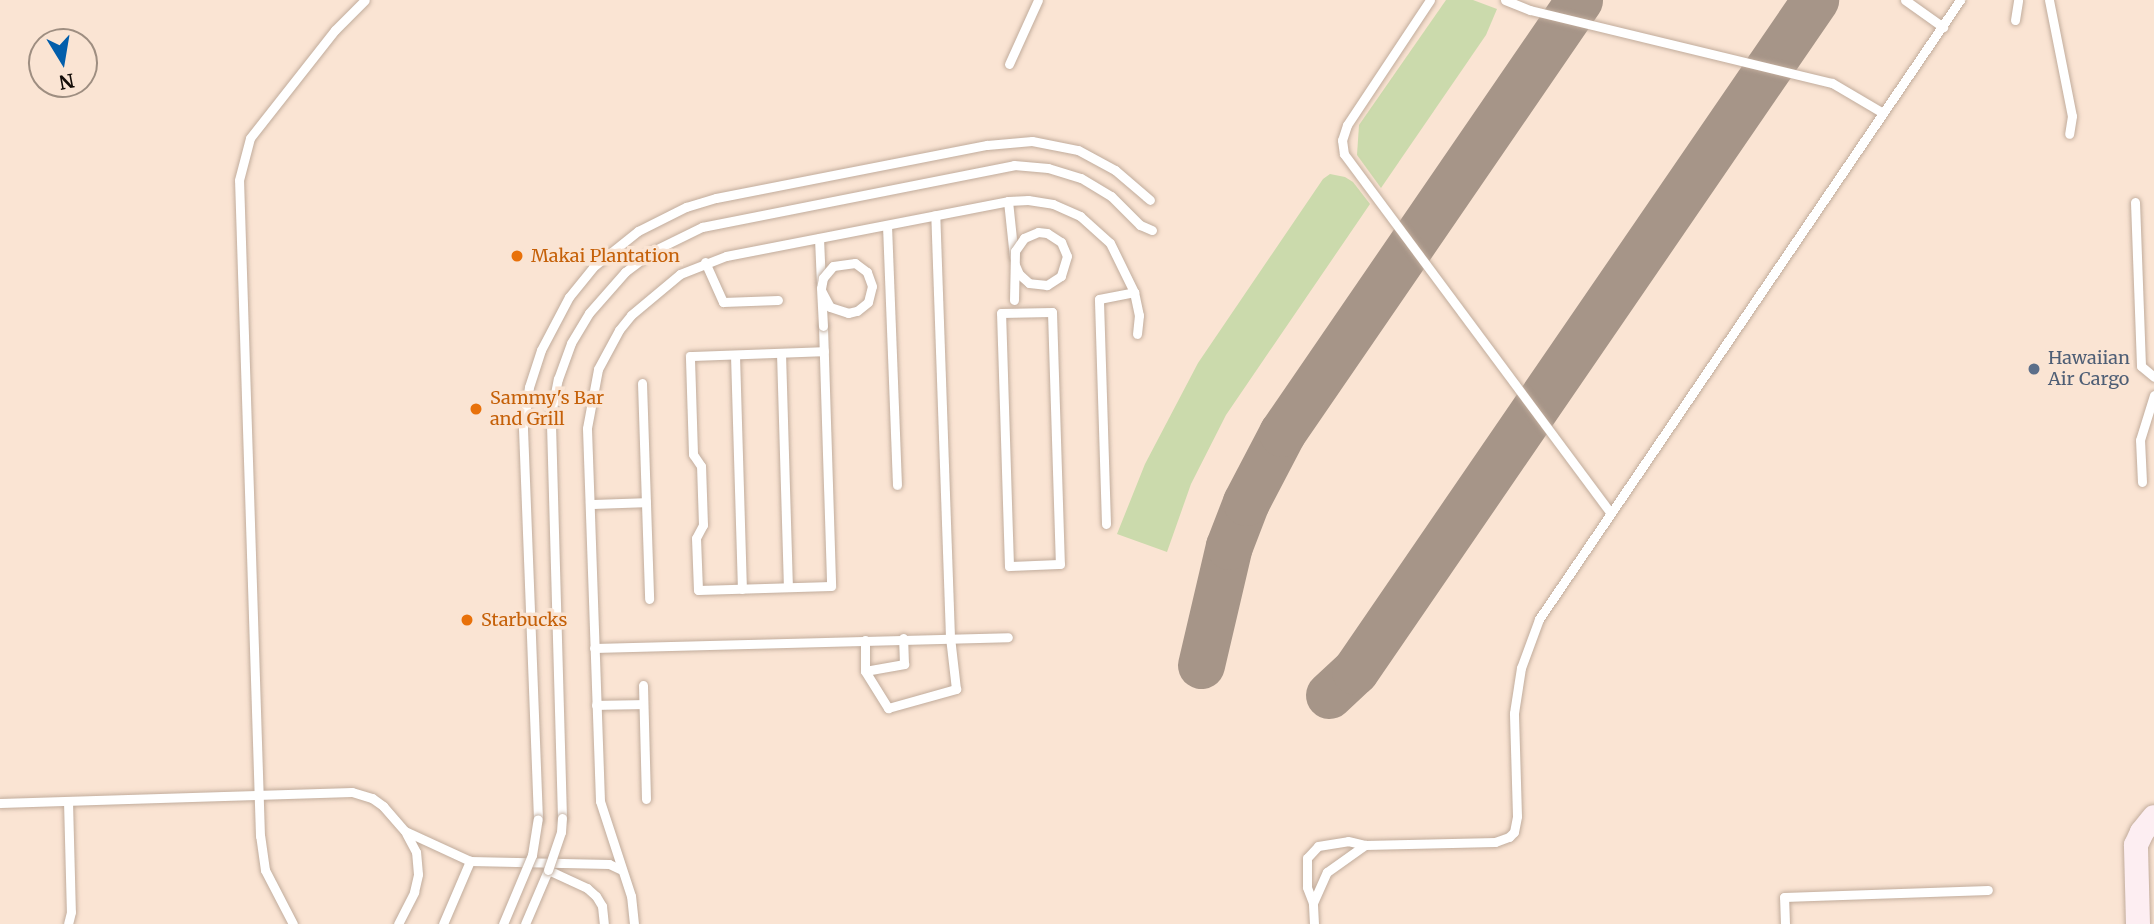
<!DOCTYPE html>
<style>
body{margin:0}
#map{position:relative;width:2154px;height:924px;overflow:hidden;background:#fae4d3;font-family:Merriweather,serif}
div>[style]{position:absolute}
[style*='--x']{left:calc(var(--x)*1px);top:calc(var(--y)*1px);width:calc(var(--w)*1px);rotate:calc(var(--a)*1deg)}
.green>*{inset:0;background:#cbdaac}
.taxiway>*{height:47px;margin:-23.5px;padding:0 23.5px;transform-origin:23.5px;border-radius:23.5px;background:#a69588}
.roads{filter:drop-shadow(0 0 2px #c1ac9c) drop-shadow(0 0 2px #c1ac9c)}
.lane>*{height:9px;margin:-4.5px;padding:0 4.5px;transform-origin:4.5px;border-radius:4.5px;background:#fff}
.secondary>*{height:24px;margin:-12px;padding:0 12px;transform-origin:12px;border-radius:12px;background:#fdeef2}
.bridges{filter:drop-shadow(0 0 2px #c1ac9c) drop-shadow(0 0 2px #c1ac9c)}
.lane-bridge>*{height:9px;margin:-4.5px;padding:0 4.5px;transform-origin:4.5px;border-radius:4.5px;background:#fff}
.dots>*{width:19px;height:19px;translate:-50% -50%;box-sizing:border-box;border:4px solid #fae4d3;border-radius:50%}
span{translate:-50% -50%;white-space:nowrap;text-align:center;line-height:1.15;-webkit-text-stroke:7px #fae4d3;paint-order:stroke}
.food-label{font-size:18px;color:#c56008}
.left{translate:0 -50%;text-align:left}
.service-label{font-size:18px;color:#4e5e75}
.north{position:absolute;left:28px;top:28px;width:70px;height:70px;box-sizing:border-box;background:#fae4d3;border:2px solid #9e8e81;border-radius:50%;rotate:169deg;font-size:19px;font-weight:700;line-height:28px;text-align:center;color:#130c07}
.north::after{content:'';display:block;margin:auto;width:24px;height:32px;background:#025eab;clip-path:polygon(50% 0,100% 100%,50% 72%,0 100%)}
</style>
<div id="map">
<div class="green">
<i style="clip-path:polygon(1446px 0,1473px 0,1497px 9px,1486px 35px,1381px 188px,1357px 155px,1359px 125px)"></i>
<i style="clip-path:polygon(1330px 174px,1345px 177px,1353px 182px,1370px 204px,1226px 415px,1191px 484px,1167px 552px,1117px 534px,1145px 464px,1198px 363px,1323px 179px)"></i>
</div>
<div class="taxiway">
<i style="--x:1201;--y:665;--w:122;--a:-76.8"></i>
<i style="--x:1229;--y:546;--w:47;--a:-68.9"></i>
<i style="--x:1246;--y:502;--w:78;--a:-62.4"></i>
<i style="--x:1282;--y:433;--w:525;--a:-55.55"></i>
<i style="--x:1329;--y:695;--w:35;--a:-43"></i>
<i style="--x:1355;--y:671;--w:814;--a:-55.57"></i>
</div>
<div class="roads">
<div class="lane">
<i style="--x:1430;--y:0;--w:150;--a:123.6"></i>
<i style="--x:1347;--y:125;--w:16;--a:108"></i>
<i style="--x:1342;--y:140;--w:14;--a:82"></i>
<i style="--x:1344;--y:154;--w:446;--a:53.4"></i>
<i style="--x:1505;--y:0;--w:27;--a:22"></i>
<i style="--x:1530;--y:10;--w:311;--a:13.6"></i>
<i style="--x:1832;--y:83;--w:59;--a:30.5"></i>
<i style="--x:1905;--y:0;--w:47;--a:35.4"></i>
<i style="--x:2049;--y:0;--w:118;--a:78.8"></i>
<i style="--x:2072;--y:116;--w:18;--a:99"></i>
<i style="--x:2015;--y:20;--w:20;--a:-81"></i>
<i style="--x:1009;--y:64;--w:70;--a:-65.6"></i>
<i style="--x:1008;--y:201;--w:56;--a:83.9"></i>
<i style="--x:2135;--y:202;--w:164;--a:87.9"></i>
<i style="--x:2141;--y:366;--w:17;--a:40"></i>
<i style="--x:887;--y:225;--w:260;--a:87.8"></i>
<i style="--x:819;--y:238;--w:45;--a:87.5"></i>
<i style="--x:705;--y:262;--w:44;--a:65.8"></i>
<i style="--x:723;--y:302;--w:55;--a:-2.1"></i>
<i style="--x:1052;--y:312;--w:252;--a:88.2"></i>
<i style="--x:1060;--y:564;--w:51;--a:177.8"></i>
<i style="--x:1009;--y:566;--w:253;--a:-91.8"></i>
<i style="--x:1001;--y:313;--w:51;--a:-1.1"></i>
<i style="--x:823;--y:326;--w:260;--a:88.2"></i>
<i style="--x:831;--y:586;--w:133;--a:178.3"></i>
<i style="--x:698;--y:590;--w:52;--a:-92.2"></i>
<i style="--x:696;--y:538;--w:15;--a:-62"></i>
<i style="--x:703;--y:525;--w:59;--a:-91.9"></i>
<i style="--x:701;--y:466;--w:14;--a:-124"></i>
<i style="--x:693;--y:454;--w:98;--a:-91.8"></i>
<i style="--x:690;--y:356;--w:134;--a:-2.1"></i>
<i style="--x:781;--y:353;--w:234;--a:88.3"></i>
<i style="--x:735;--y:355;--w:234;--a:88.3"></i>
<i style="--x:642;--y:383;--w:216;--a:88.1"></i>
<i style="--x:2142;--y:482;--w:42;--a:-92.7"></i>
<i style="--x:2140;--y:440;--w:47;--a:-72.7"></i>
<i style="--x:590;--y:504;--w:56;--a:-2"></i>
<i style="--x:1106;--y:524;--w:225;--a:-91.8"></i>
<i style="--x:1099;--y:299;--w:36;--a:-11"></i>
<i style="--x:865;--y:640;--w:31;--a:90"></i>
<i style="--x:865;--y:671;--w:44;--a:58.1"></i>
<i style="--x:888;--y:708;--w:71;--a:-15.6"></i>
<i style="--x:956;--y:689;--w:52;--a:-96.6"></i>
<i style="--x:950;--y:637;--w:422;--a:-92"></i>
<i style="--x:594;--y:648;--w:414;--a:-1.5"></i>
<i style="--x:865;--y:671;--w:40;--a:-10"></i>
<i style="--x:904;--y:664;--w:26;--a:-92"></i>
<i style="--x:643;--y:685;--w:114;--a:88.5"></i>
<i style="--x:596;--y:705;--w:47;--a:-1.2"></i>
<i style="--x:68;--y:801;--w:111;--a:88.5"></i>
<i style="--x:71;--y:912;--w:12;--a:104"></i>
<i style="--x:0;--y:803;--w:352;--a:-1.8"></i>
<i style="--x:352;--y:792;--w:21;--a:17"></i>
<i style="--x:372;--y:798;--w:14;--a:36"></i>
<i style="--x:383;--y:806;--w:33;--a:49"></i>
<i style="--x:405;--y:831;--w:72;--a:24.8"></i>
<i style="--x:562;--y:818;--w:404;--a:-91.6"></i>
<i style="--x:551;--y:414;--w:36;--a:-79"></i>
<i style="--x:558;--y:379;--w:38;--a:-70"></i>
<i style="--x:571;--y:343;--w:35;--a:-59"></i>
<i style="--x:589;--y:313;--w:55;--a:-48.7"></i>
<i style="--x:625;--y:272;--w:35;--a:-37"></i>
<i style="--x:653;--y:251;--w:55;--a:-26.1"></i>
<i style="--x:702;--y:227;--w:318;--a:-11.2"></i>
<i style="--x:1014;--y:165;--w:34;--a:5"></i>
<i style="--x:1048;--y:168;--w:34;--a:17"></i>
<i style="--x:1081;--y:178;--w:35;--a:31"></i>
<i style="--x:1111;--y:196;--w:41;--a:45"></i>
<i style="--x:1140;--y:225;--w:13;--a:23"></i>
<i style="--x:538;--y:819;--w:391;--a:-92.2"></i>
<i style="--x:523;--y:428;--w:41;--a:-81.7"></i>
<i style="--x:529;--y:387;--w:39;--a:-72"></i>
<i style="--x:541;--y:350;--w:60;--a:-62.2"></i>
<i style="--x:569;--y:297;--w:38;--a:-51"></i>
<i style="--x:593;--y:267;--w:58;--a:-38.7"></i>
<i style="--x:638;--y:231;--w:54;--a:-26.6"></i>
<i style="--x:686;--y:207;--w:31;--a:-17"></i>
<i style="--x:716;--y:198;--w:276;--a:-11.1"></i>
<i style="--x:987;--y:145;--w:45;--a:-5.1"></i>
<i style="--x:1032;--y:141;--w:47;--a:11.1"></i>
<i style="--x:1078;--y:150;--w:42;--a:28.4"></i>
<i style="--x:1115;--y:170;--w:46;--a:40.6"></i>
<i style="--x:1313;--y:903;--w:34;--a:-66"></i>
<i style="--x:1327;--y:872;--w:47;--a:-35.4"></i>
<i style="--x:293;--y:924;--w:61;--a:-117.4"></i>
<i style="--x:265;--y:870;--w:34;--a:-98"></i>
<i style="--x:260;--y:836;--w:656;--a:-91.83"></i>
<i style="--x:239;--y:180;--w:43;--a:-75.3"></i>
<i style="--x:250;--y:138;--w:137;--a:-51.8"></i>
<i style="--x:335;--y:30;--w:42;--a:-45"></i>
<i style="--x:398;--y:924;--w:36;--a:-63"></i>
<i style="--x:414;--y:892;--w:18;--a:-77"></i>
<i style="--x:418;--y:874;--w:22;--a:-95"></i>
<i style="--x:416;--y:852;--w:21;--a:-118"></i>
<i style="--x:443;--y:924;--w:69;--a:-66.8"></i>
<i style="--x:470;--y:861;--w:139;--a:1.2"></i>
<i style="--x:609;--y:864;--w:14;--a:25"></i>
<i style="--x:525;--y:924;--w:59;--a:-66.9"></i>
<i style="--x:548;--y:870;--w:43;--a:24.8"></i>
<i style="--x:587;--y:888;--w:12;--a:42"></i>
<i style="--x:596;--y:896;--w:12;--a:59"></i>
<i style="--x:602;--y:906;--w:18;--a:84"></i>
<i style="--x:634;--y:924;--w:28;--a:-96"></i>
<i style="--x:631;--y:896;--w:100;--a:-108.1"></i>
<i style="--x:600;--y:801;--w:373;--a:-92"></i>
<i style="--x:587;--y:428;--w:60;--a:-79.4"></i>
<i style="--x:598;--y:369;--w:44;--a:-61.7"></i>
<i style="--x:619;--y:330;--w:19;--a:-51"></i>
<i style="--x:631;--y:315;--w:64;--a:-39.9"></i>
<i style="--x:680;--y:274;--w:49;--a:-21.4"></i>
<i style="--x:726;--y:256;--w:287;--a:-11"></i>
<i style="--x:1008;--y:201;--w:20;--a:-3"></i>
<i style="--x:1028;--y:200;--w:25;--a:9"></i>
<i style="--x:1053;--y:204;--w:30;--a:24"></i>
<i style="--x:1080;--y:216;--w:40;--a:42"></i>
<i style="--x:1110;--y:243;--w:55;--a:63.9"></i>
<i style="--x:1134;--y:292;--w:24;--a:78"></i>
<i style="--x:1139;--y:315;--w:19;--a:96"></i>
<i style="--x:1314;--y:924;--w:21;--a:-93"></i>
<i style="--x:1313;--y:903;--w:17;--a:-111"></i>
<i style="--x:1307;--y:887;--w:29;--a:-90"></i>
<i style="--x:1307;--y:858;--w:16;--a:-47"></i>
<i style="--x:1318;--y:846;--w:30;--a:-9"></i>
<i style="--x:1348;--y:841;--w:17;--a:13"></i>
<i style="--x:1365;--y:845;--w:130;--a:-1.3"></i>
<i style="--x:1495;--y:842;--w:15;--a:-20"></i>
<i style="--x:1509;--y:837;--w:7;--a:-45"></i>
<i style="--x:1514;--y:832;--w:16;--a:-79"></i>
<i style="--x:1517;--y:816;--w:103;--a:-91.7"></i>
<i style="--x:1514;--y:713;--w:46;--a:-81.2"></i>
<i style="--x:1521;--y:668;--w:52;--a:-69.8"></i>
<i style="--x:1539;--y:619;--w:749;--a:-55.78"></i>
<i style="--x:1785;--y:924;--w:27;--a:-92"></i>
<i style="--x:1784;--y:897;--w:204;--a:-2"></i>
</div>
<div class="secondary">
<i style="--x:2138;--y:924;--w:79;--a:-91.5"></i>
<i style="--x:2136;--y:845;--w:14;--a:-65"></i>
<i style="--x:2142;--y:832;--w:19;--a:-51"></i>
</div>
</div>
<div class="bridges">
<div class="lane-bridge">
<i style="--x:822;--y:292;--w:17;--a:62"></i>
<i style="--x:830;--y:307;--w:19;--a:18"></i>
<i style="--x:848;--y:313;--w:9;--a:-13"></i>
<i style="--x:857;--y:311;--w:14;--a:-39"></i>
<i style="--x:868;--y:302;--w:16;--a:-76"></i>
<i style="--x:872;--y:286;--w:15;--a:-110"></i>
<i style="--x:867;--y:272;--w:15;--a:-143"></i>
<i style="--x:855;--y:263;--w:22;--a:172"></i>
<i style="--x:833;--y:266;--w:16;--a:130"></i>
<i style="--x:823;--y:278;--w:10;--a:101"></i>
<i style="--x:821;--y:288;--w:38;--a:87"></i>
<i style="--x:1014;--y:300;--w:49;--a:-88.8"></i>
<i style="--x:1015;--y:251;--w:16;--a:-55"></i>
<i style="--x:1024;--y:238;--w:15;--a:-23"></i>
<i style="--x:1038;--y:232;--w:9;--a:6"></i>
<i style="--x:1047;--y:233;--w:17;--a:33"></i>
<i style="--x:1061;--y:242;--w:15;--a:67"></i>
<i style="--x:1067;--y:256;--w:21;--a:107"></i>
<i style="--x:1061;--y:276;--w:17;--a:147"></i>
<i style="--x:1047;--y:285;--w:18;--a:-174"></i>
<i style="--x:1029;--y:283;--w:13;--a:-138"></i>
<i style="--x:1019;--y:274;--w:10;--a:-114"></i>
<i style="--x:548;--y:870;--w:40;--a:-71.1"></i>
<i style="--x:561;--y:832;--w:14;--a:-86"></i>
<i style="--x:503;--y:924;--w:75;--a:-67.2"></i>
<i style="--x:532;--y:855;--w:36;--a:-81"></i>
</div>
</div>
<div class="dots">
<i style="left:517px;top:256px;background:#e8710a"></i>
<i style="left:2034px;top:369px;background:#5c6f8a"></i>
<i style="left:476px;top:409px;background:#e8710a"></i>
<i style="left:467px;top:620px;background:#e8710a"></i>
</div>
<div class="food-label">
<span class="left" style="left:531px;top:256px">Makai Plantation</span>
<span class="left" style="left:490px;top:409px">Sammy's Bar<br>and Grill</span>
<span class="left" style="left:481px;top:620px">Starbucks</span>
</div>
<div class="service-label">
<span class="left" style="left:2048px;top:369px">Hawaiian<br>Air Cargo</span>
</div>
<div class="north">N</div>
</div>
